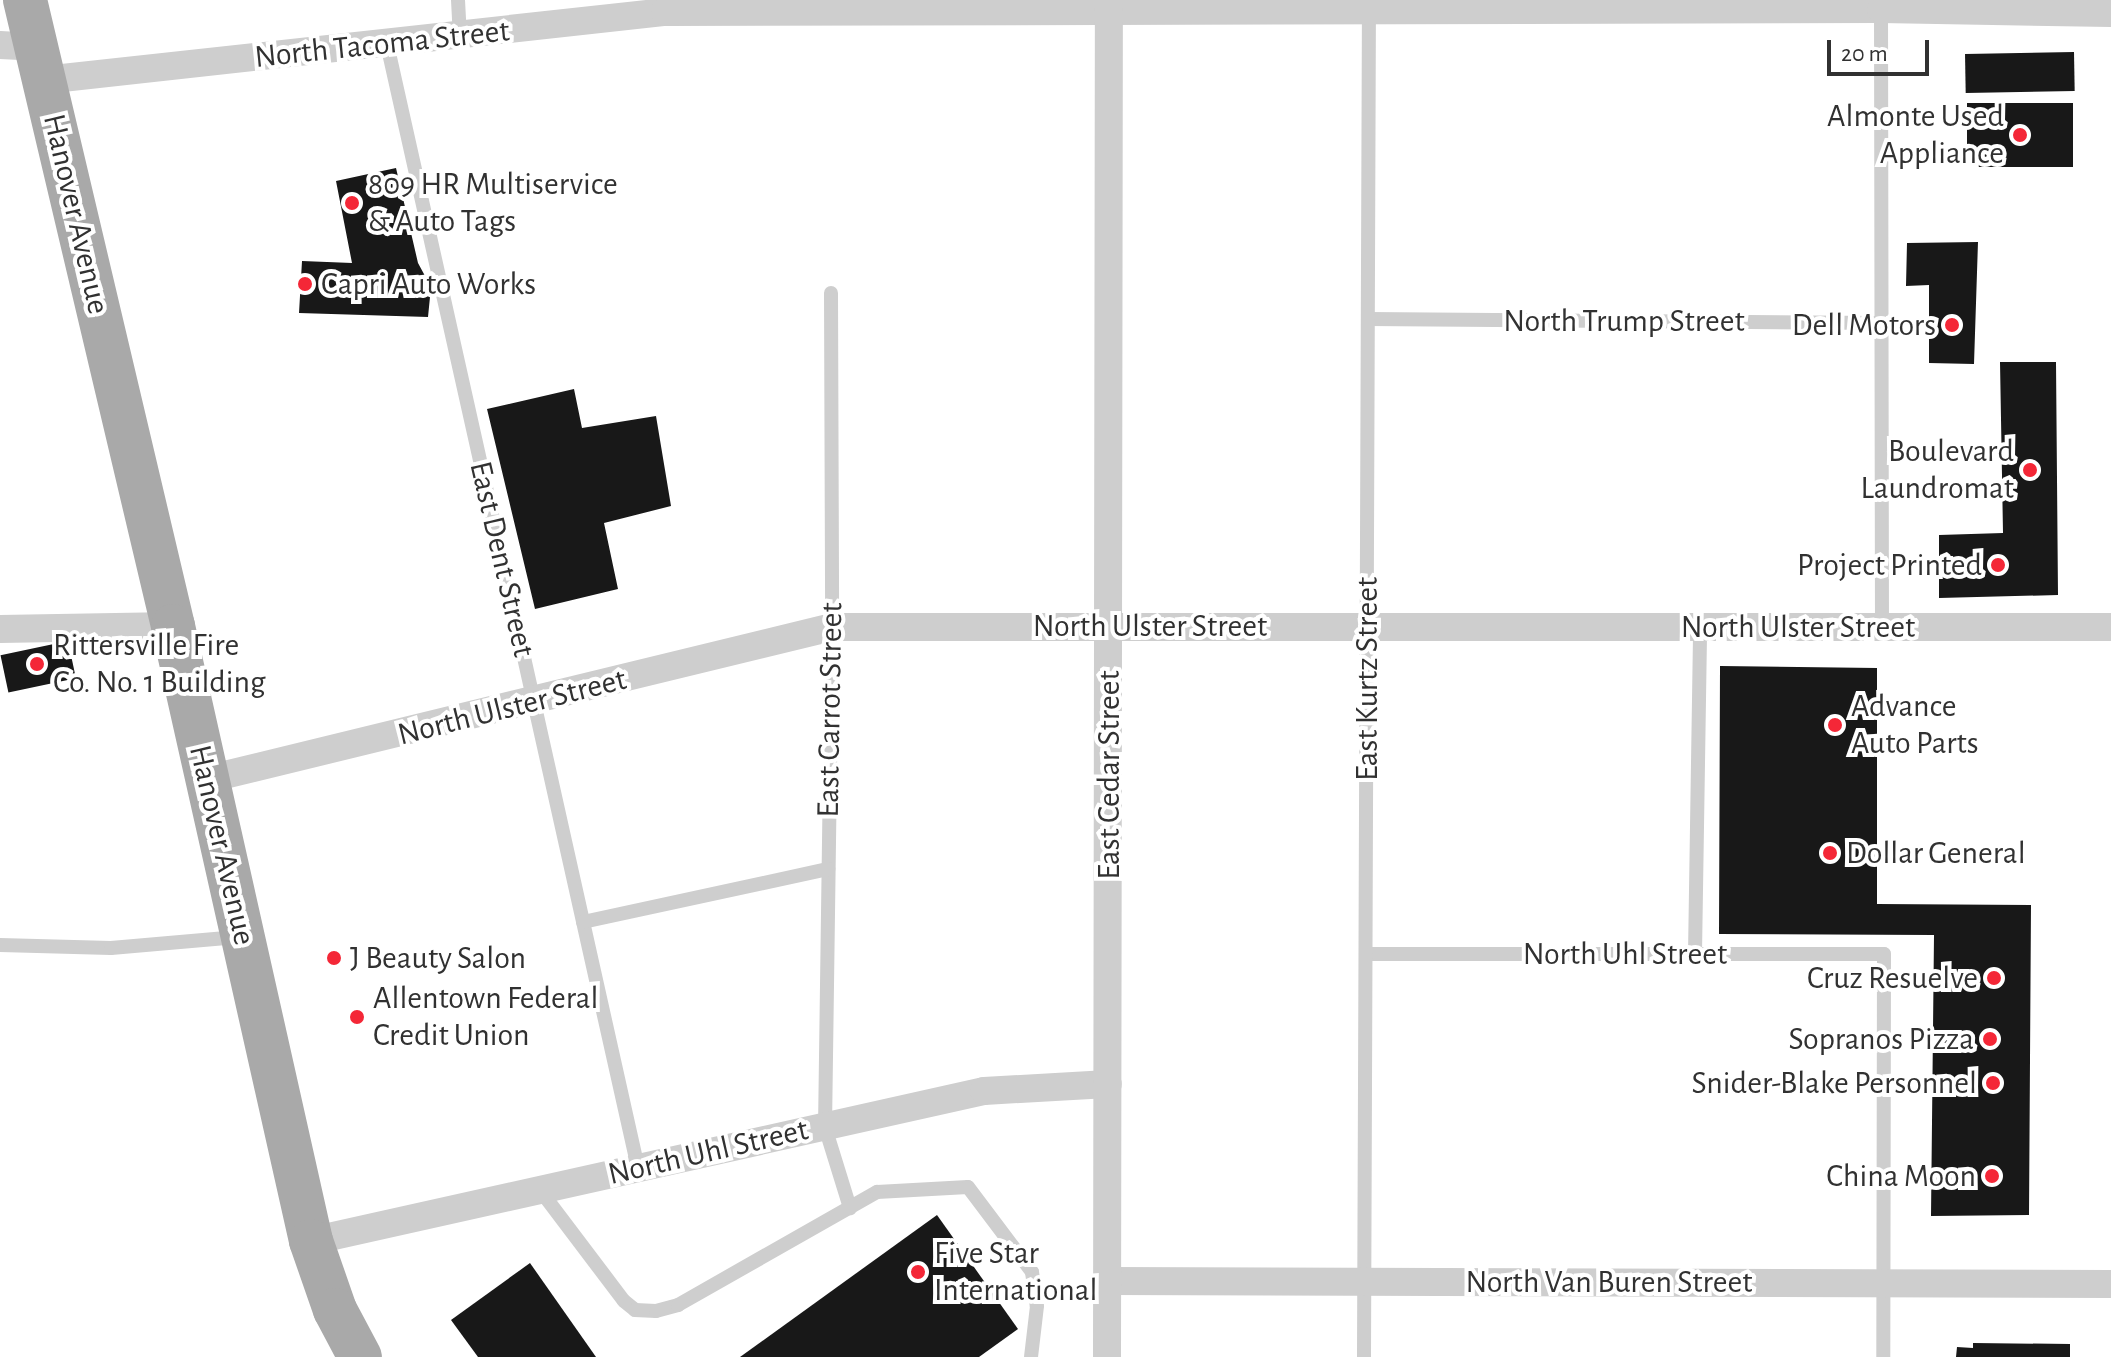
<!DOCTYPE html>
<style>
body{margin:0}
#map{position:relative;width:2111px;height:1357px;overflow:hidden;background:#fff;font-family:"Alegreya Sans",sans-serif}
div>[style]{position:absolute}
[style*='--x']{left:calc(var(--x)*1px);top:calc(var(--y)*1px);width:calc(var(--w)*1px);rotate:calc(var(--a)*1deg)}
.building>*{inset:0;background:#181818;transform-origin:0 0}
.lane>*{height:14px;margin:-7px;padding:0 7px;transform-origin:7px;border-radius:7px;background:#cecece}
.street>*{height:28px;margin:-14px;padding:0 14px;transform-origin:14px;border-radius:14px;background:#cecece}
.primary>*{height:44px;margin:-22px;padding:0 22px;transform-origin:22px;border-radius:22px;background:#a9a9a9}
.dots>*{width:22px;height:22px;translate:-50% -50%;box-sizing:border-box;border:4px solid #fff;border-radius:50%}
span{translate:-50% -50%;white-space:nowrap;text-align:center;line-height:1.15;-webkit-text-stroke:8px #fff;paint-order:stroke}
.street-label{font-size:32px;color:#313131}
.poi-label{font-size:32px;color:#313131}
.right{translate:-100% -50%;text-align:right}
.left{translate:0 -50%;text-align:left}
.scale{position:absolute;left:1827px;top:40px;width:102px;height:36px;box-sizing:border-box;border:4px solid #313131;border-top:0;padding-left:10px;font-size:24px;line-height:28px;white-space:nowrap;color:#313131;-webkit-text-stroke:6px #fff;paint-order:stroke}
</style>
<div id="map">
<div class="building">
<i style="left:2074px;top:52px;width:39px;height:109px;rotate:89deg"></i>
<i style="left:1967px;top:103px;width:106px;height:64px"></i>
<i style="clip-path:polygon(396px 168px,418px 263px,431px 287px,428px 317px,299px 313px,302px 261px,352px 263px,336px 181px)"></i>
<i style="clip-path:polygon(1978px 242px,1974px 364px,1929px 363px,1929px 285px,1906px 286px,1907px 243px)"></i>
<i style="clip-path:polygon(2000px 362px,2056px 362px,2058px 595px,1939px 598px,1939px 535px,2003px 533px)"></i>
<i style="clip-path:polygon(574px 389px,582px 428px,656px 416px,671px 506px,604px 523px,618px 589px,535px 609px,487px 409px)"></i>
<i style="left:68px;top:641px;width:38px;height:69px;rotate:78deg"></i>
<i style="clip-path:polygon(1720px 666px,1877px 668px,1877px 904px,2031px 905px,2029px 1215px,1931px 1216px,1934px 935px,1719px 934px)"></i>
<i style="clip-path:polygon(937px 1215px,1018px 1329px,979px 1357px,740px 1357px)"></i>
<i style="clip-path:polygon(530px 1263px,596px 1357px,478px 1357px,451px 1320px)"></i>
<i style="clip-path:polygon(1973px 1343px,2070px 1344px,2070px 1357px,1956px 1357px,1957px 1347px,1973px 1348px)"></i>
</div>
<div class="lane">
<i style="--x:458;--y:0;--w:36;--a:87"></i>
<i style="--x:1881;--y:4;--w:623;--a:89.91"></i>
<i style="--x:387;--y:44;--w:1152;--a:77.41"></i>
<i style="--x:831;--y:293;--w:334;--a:89.8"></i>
<i style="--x:832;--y:627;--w:500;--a:90.8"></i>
<i style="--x:825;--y:1127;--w:85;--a:72.8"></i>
<i style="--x:1368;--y:319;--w:511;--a:0.45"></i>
<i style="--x:583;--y:922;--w:251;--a:-12.2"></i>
<i style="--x:0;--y:945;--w:111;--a:1.5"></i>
<i style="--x:111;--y:948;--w:127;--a:-5"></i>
<i style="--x:1366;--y:954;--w:518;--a:0"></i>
<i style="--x:1884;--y:954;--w:403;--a:90.1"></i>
<i style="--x:1695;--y:954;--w:327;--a:-89.1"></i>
<i style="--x:540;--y:1190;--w:139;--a:52.9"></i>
<i style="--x:624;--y:1301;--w:14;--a:39"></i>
<i style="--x:635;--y:1310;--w:21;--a:3"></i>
<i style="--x:656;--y:1311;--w:23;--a:-15"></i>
<i style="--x:678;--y:1305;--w:229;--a:-29.6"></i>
<i style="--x:877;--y:1192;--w:91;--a:-3.1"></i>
<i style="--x:968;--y:1187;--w:106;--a:53"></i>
<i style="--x:1032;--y:1272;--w:34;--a:82"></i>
<i style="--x:1037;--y:1306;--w:51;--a:96.7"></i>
<i style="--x:1364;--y:1357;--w:1349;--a:-89.79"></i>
</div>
<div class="street">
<i style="--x:0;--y:45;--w:36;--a:3"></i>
<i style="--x:44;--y:80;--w:625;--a:-6.25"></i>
<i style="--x:665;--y:12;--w:1216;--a:-0.14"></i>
<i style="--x:1881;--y:9;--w:230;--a:1"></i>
<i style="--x:0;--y:629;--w:173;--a:-1"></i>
<i style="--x:208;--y:779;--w:642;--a:-13.69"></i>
<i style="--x:832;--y:627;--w:1279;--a:0"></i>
<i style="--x:311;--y:1241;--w:690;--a:-12.56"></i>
<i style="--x:984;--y:1091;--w:124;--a:-3.2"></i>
<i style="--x:1108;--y:1281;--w:1003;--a:0.17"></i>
<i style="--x:1107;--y:1357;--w:1357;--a:-89.92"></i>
</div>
<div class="primary">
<i style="--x:25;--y:0;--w:643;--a:76.7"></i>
<i style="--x:173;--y:626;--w:630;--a:77.35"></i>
<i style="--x:311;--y:1241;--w:73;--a:70.8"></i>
<i style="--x:335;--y:1310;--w:53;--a:62"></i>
</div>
<div class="dots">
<i style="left:2020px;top:135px;background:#f42737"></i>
<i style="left:352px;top:203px;background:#f42737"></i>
<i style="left:305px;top:284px;background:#f42737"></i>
<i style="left:1952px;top:325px;background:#f42737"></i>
<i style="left:2030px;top:470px;background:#f42737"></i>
<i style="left:1998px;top:565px;background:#f42737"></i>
<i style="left:37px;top:664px;background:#f42737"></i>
<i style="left:1835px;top:725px;background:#f42737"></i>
<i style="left:1830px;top:853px;background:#f42737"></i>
<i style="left:334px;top:958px;background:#f42737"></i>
<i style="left:1994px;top:978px;background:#f42737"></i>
<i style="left:357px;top:1017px;background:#f42737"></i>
<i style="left:1990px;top:1039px;background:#f42737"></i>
<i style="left:1993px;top:1083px;background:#f42737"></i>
<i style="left:1992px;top:1176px;background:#f42737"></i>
<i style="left:918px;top:1272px;background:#f42737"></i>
</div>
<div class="street-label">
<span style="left:382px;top:44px;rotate:-6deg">North Tacoma Street</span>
<span style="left:76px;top:214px;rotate:77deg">Hanover Avenue</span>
<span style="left:1624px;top:321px">North Trump Street</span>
<span style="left:502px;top:559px;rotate:77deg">East Dent Street</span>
<span style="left:1150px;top:626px">North Ulster Street</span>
<span style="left:1798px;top:627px">North Ulster Street</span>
<span style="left:1367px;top:679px;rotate:-90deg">East Kurtz Street</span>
<span style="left:512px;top:707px;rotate:-14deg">North Ulster Street</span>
<span style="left:830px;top:710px;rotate:-89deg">East Carrot Street</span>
<span style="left:1109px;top:775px;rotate:-90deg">East Cedar Street</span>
<span style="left:222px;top:845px;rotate:77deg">Hanover Avenue</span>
<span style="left:1625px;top:954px">North Uhl Street</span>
<span style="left:708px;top:1152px;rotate:-13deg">North Uhl Street</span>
<span style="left:1609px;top:1282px">North Van Buren Street</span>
</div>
<div class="poi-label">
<span class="right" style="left:2004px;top:135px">Almonte Used<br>Appliance</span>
<span class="left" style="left:368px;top:203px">809 HR Multiservice<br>&amp; Auto Tags</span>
<span class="left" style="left:321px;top:284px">Capri Auto Works</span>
<span class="right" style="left:1936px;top:325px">Dell Motors</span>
<span class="right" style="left:2014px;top:470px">Boulevard<br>Laundromat</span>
<span class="right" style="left:1982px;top:565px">Project Printed</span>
<span class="left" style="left:53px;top:664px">Rittersville Fire<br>Co. No. 1 Building</span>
<span class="left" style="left:1851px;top:725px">Advance<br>Auto Parts</span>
<span class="left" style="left:1846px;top:853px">Dollar General</span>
<span class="left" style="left:350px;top:958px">J Beauty Salon</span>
<span class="right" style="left:1978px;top:978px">Cruz Resuelve</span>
<span class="left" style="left:373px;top:1017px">Allentown Federal<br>Credit Union</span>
<span class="right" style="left:1974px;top:1039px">Sopranos Pizza</span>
<span class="right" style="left:1977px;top:1083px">Snider-Blake Personnel</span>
<span class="right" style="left:1976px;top:1176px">China Moon</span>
<span class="left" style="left:934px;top:1272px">Five Star<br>International</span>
</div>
<div class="scale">20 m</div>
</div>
